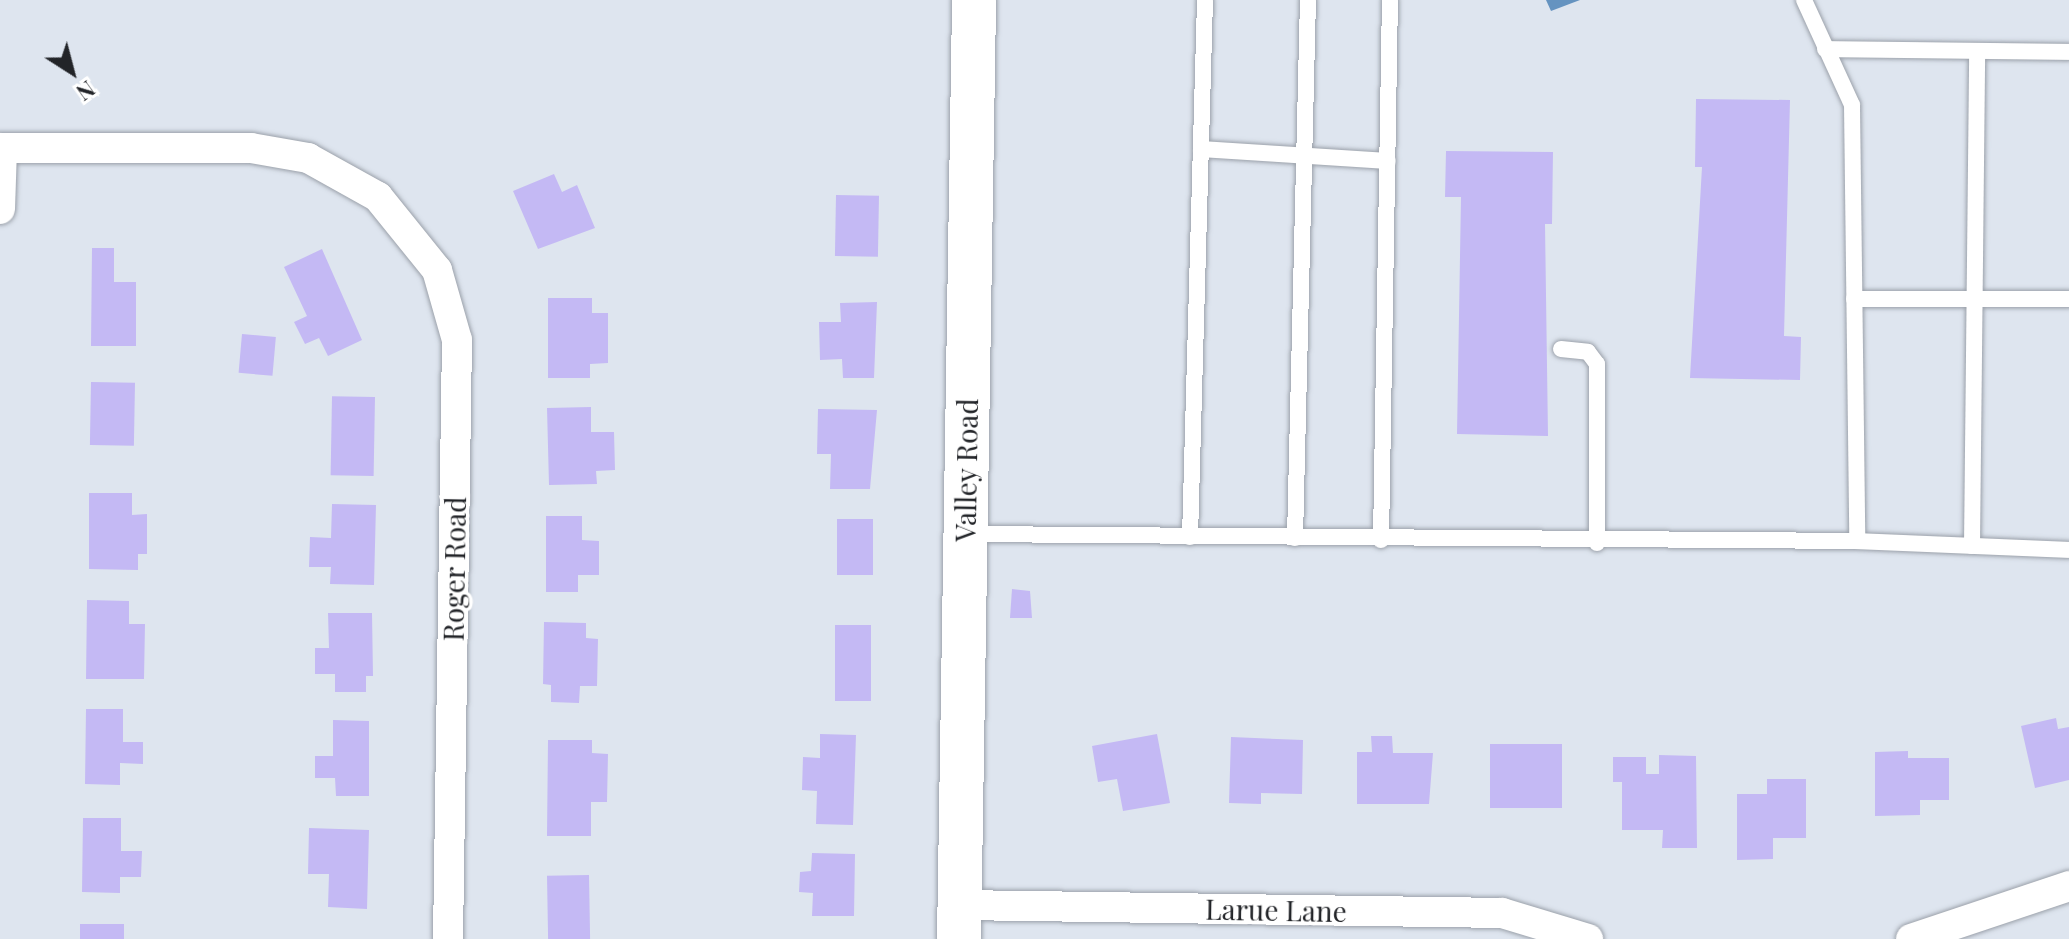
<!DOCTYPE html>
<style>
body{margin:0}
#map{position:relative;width:2069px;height:939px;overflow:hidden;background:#dee5ef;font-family:"Playfair Display",serif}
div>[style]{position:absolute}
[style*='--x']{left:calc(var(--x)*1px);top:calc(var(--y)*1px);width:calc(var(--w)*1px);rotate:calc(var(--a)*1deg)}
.water>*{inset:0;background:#6593c0}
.building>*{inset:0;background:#c4b9f4;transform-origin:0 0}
.roads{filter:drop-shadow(0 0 2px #9ba1aa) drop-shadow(0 0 2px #9ba1aa)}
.lane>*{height:16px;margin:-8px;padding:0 8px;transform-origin:8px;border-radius:8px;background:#fff}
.street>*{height:30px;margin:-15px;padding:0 15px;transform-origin:15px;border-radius:15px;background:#fff}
.secondary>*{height:44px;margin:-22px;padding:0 22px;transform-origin:22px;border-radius:22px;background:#fff}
span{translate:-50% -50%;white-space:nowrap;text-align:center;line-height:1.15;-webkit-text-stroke:7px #fff;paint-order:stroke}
.street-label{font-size:28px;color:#222428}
.north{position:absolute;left:32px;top:32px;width:80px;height:80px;-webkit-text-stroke:6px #fff;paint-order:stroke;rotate:144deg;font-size:22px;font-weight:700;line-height:32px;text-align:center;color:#222428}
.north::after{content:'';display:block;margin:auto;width:28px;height:36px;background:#222428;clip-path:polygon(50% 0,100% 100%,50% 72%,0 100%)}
</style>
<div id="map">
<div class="water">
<i style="clip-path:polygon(1546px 0,1580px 0,1551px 11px)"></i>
</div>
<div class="building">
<i style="clip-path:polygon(1696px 99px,1790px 100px,1784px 336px,1801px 337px,1800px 380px,1690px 378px,1702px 167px,1695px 167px)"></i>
<i style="clip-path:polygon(1446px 151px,1553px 152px,1552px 224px,1545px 224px,1548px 436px,1457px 434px,1461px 197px,1445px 197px)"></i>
<i style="clip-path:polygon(554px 174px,562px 192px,577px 185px,595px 228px,538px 249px,513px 191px)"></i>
<i style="left:836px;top:195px;width:43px;height:61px;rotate:1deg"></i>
<i style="clip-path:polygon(92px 248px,114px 248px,114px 282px,136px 282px,136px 346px,91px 346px)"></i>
<i style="clip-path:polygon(322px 249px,362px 340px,328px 356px,319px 338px,305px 344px,294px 322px,307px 316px,284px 267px)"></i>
<i style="clip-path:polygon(548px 298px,592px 298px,592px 313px,608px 313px,608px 363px,590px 364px,590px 378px,548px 378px)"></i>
<i style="clip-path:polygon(877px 302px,874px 378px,843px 378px,842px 359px,820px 360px,819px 322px,841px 322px,840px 303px)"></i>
<i style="left:242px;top:334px;width:34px;height:39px;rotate:5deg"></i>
<i style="left:91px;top:382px;width:44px;height:63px;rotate:1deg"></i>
<i style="left:375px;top:397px;width:79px;height:43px;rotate:91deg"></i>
<i style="clip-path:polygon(591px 407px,591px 432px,614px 432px,615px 470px,596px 471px,597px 484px,549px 485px,547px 408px)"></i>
<i style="clip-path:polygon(818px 409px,877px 410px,870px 489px,830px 489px,831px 454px,817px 454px)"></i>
<i style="clip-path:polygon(89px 493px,132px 493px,132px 515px,147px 514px,147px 554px,138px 554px,138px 570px,89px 569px)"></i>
<i style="clip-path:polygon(332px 504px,376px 505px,374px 585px,330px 584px,331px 567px,309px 567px,310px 537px,331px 538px)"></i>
<i style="clip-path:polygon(546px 516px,582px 516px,582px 540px,599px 541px,599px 575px,578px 575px,578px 592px,546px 592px)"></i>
<i style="left:873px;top:519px;width:56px;height:36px;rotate:90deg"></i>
<i style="clip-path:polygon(1012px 589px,1030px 591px,1032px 618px,1010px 618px)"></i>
<i style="clip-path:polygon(87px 600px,129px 601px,129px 624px,145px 624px,144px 679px,86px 679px)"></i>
<i style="clip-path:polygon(328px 613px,372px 613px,373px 676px,366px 676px,366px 692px,335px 692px,335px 674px,315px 674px,315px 648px,329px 648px)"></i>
<i style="clip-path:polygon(544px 622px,586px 623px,586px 638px,598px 639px,597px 686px,580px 686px,579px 703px,551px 702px,551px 685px,543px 684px)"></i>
<i style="left:835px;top:625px;width:36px;height:76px"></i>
<i style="clip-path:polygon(86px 709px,123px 709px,123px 742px,143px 742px,143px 764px,120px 763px,120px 785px,85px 784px)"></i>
<i style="clip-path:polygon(2056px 718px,2058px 729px,2069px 727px,2069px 780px,2035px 788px,2021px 726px)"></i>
<i style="clip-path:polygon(333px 720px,369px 721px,369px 796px,336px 796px,335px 778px,315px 778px,315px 756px,333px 756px)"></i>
<i style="clip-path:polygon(820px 734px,856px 735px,853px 825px,816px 824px,817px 791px,802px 790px,803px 757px,820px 758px)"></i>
<i style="clip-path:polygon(1157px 734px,1170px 803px,1123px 811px,1117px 779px,1098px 782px,1092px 746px)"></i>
<i style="clip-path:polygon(1371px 736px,1392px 736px,1393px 753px,1433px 753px,1429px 804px,1357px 804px,1357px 752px,1372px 752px)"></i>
<i style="clip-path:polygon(1231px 737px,1303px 740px,1302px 794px,1261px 793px,1261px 804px,1229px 803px)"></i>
<i style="clip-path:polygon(548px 740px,592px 740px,592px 753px,608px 754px,607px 802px,591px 802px,591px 836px,547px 836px)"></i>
<i style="left:1490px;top:744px;width:72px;height:64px"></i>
<i style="clip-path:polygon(1908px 751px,1908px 758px,1949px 758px,1949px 800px,1920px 800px,1920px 815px,1875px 816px,1875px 752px)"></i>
<i style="clip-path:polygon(1659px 755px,1696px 756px,1697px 848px,1662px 848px,1663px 830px,1622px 830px,1622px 782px,1613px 782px,1613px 757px,1646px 757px,1646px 774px,1659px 774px)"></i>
<i style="clip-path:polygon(1767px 779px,1806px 779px,1806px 838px,1773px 838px,1773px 859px,1737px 860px,1737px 794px,1767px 794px)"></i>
<i style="clip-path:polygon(83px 818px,121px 818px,121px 851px,142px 851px,141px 877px,120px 877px,120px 893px,82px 892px)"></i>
<i style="clip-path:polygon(309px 828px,369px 830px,367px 909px,328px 907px,329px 874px,308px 874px)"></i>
<i style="clip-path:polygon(812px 853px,855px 854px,854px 916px,812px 916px,813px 893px,799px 892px,800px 872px,811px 871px)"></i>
<i style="left:589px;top:875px;width:64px;height:42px;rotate:89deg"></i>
<i style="left:80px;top:924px;width:44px;height:15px"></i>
</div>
<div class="roads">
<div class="lane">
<i style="--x:1804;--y:0;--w:115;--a:65.4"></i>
<i style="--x:1852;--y:105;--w:436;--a:89.3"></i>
<i style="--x:1857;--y:541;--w:212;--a:2.4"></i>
<i style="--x:1825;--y:49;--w:244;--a:0.7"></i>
<i style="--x:1201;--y:149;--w:187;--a:3.7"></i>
<i style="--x:1854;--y:299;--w:215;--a:0"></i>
<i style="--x:1561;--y:349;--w:27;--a:6"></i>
<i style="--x:1588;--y:352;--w:15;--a:53"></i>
<i style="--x:1597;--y:364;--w:179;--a:90"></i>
<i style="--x:967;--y:534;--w:890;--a:0.45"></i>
<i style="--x:1190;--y:537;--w:537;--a:-88.4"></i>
<i style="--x:1295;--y:538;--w:538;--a:-88.62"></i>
<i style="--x:1381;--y:540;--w:540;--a:-89.05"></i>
<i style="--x:1972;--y:546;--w:495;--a:-89.4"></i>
</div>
<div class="street">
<i style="--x:0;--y:148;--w:251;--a:0"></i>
<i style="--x:251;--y:148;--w:58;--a:10"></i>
<i style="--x:308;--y:158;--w:80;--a:29.1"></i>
<i style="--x:378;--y:197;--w:94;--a:51.1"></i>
<i style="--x:437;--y:270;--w:73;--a:74.1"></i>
<i style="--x:457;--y:340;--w:599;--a:90.86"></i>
<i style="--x:0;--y:209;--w:61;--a:-88.1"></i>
<i style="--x:959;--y:905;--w:543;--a:0.84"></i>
<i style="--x:1502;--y:913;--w:90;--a:16.8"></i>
<i style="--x:1911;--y:939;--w:167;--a:-18.5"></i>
</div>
<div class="secondary">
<i style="--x:959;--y:939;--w:939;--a:-89.08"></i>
</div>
</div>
<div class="street-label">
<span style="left:966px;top:470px;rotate:-89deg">Valley Road</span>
<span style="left:454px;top:569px;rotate:-89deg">Roger Road</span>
<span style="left:1276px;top:910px;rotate:1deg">Larue Lane</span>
</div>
<div class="north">N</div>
</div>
